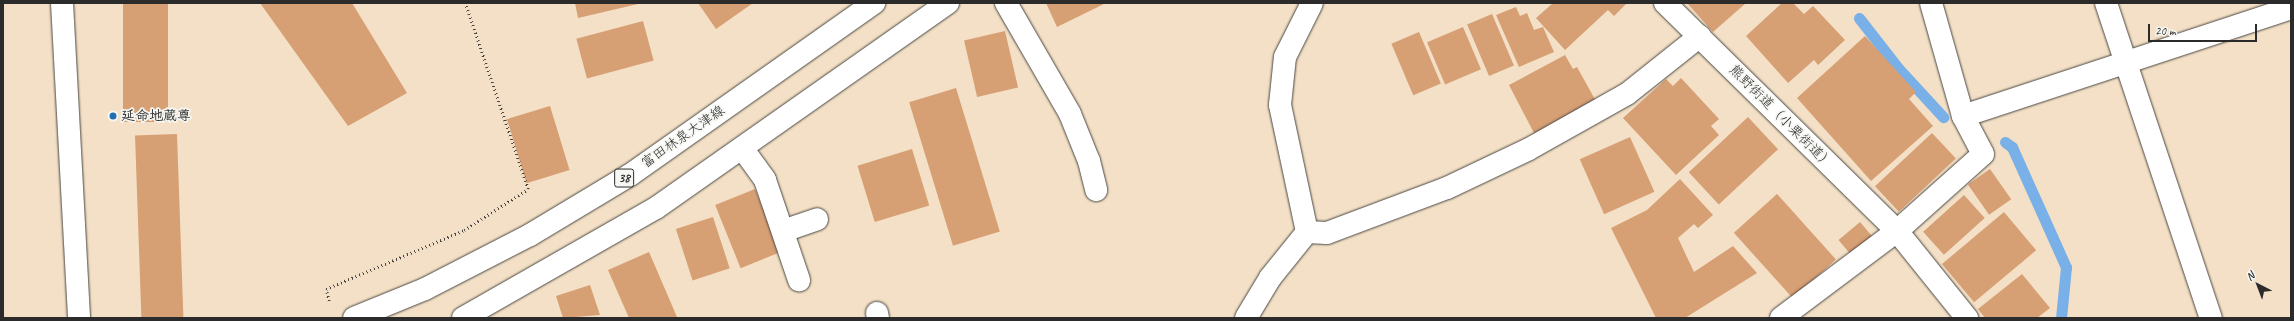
<!DOCTYPE html>
<meta charset="utf-8">
<style>
body{margin:0}
#map{position:relative;width:2294px;height:321px;overflow:hidden;background:#f3e0c6;font-family:Caveat,"Klee One",sans-serif}
div>[style]{position:absolute}
[style*='--x']{left:calc(var(--x)*1px);top:calc(var(--y)*1px);width:calc(var(--w)*1px);rotate:calc(var(--a)*1deg)}
.stream>*{height:11px;margin:-5.5px;padding:0 5.5px;transform-origin:5.5px;border-radius:5.5px;background:#79b0e8}
.building>*{inset:0;background:#d79f74;transform-origin:0 0}
.path>*{height:2.5px;margin-top:-1.25px;transform-origin:0;background:repeating-linear-gradient(90deg,#494642 0 1px,transparent 0 4px)}
.roads{filter:drop-shadow(0 0 1px #494642) drop-shadow(0 0 1px #494642)}
.minor>*{height:22px;margin:-11px;padding:0 11px;transform-origin:11px;border-radius:11px;background:#fff}
.major>*{height:22px;margin:-11px;padding:0 11px;transform-origin:11px;border-radius:11px;background:#fff}
.dots>*{width:11px;height:11px;translate:-50% -50%;box-sizing:border-box;border:2px solid #f6f6f2;border-radius:50%}
span{translate:-50% -50%;white-space:nowrap;text-align:center;line-height:1.15;-webkit-text-stroke:3.5px #f6f6f2;paint-order:stroke}
.shield-label span{padding:1px 3px;background:#f6f6f2;border:1px solid;border-radius:3px;-webkit-text-stroke-width:0}
.shield-label{font-size:13px;color:#2b2b2b;font-weight:700}
.poi-label{font-size:14px;color:#2b2b2b;font-weight:700}
.left{translate:0 -50%;text-align:left}
.street-label{font-size:14px;color:#2b2b2b}
.frame{position:absolute;inset:0;border:4px solid #2b2b2b;pointer-events:none}
.north{position:absolute;left:2238px;top:265px;width:40px;height:40px;-webkit-text-stroke:3px #f6f6f2;paint-order:stroke;rotate:318deg;font-size:11px;font-weight:700;line-height:16px;text-align:center;color:#2b2b2b}
.north::after{content:'';display:block;margin:auto;width:14px;height:18px;background:#2b2b2b;clip-path:polygon(50% 0,100% 100%,50% 72%,0 100%)}
.scale{position:absolute;left:2148px;top:24px;width:109px;height:18px;box-sizing:border-box;border:2px solid #2b2b2b;border-top:0;padding-left:5px;font-size:12px;line-height:14px;white-space:nowrap;color:#2b2b2b;-webkit-text-stroke:3px #f6f6f2;paint-order:stroke}
</style>
<div id="map">
<div class="stream">
<i style="--x:1859;--y:18;--w:63;--a:52"></i>
<i style="--x:1898;--y:68;--w:67;--a:47.4"></i>
<i style="--x:2005;--y:142;--w:9;--a:36"></i>
<i style="--x:2012;--y:147;--w:132;--a:65.8"></i>
<i style="--x:2066;--y:267;--w:51;--a:95.6"></i>
</div>
<div class="building">
<i style="left:123px;top:3px;width:45px;height:119px"></i>
<i style="clip-path:polygon(260px 3px,352px 3px,407px 93px,348px 126px)"></i>
<i style="clip-path:polygon(575px 3px,638px 3px,638px 4px,578px 18px)"></i>
<i style="clip-path:polygon(698px 3px,753px 3px,716px 29px)"></i>
<i style="clip-path:polygon(1046px 3px,1106px 3px,1057px 27px)"></i>
<i style="clip-path:polygon(1553px 3px,1627px 3px,1614px 16px,1608px 10px,1565px 50px,1536px 18px)"></i>
<i style="clip-path:polygon(1687px 3px,1746px 3px,1713px 32px)"></i>
<i style="clip-path:polygon(1782px 3px,1793px 3px,1804px 14px,1813px 6px,1845px 40px,1818px 65px,1814px 60px,1788px 83px,1746px 36px)"></i>
<i style="clip-path:polygon(1516px 7px,1520px 16px,1527px 13px,1534px 30px,1543px 27px,1554px 52px,1519px 67px,1496px 15px)"></i>
<i style="left:1492px;top:14px;width:56px;height:27px;rotate:67deg"></i>
<i style="left:643px;top:21px;width:41px;height:69px;rotate:75deg"></i>
<i style="left:1463px;top:27px;width:46px;height:39px;rotate:67deg"></i>
<i style="left:1005px;top:31px;width:58px;height:42px;rotate:77deg"></i>
<i style="left:1419px;top:32px;width:56px;height:30px;rotate:67deg"></i>
<i style="clip-path:polygon(1865px 36px,1916px 92px,1909px 99px,1933px 126px,1871px 181px,1797px 98px)"></i>
<i style="clip-path:polygon(1565px 55px,1573px 69px,1577px 67px,1597px 103px,1535px 135px,1509px 85px)"></i>
<i style="clip-path:polygon(1681px 78px,1719px 119px,1711px 126px,1719px 135px,1676px 175px,1623px 118px,1666px 79px,1673px 86px)"></i>
<i style="left:956px;top:88px;width:150px;height:49px;rotate:73deg"></i>
<i style="left:550px;top:106px;width:67px;height:45px;rotate:73deg"></i>
<i style="left:1748px;top:117px;width:44px;height:81px;rotate:47deg"></i>
<i style="left:1932px;top:133px;width:35px;height:78px;rotate:47deg"></i>
<i style="left:177px;top:134px;width:183px;height:42px;rotate:88deg"></i>
<i style="left:1630px;top:137px;width:60px;height:55px;rotate:66deg"></i>
<i style="left:912px;top:149px;width:59px;height:57px;rotate:73deg"></i>
<i style="left:1990px;top:169px;width:37px;height:27px;rotate:55deg"></i>
<i style="clip-path:polygon(1680px 179px,1713px 215px,1698px 228px,1694px 224px,1678px 238px,1694px 272px,1733px 246px,1757px 273px,1685px 318px,1656px 318px,1611px 228px,1647px 210px)"></i>
<i style="left:755px;top:189px;width:68px;height:43px;rotate:68deg"></i>
<i style="left:1777px;top:194px;width:88px;height:58px;rotate:48deg"></i>
<i style="left:1964px;top:195px;width:31px;height:55px;rotate:48deg"></i>
<i style="left:2004px;top:212px;width:50px;height:81px;rotate:50deg"></i>
<i style="left:713px;top:217px;width:54px;height:39px;rotate:72deg"></i>
<i style="left:1860px;top:222px;width:23px;height:28px;rotate:50deg"></i>
<i style="clip-path:polygon(649px 252px,677px 317px,673px 318px,629px 318px,608px 270px)"></i>
<i style="clip-path:polygon(2022px 274px,2050px 308px,2037px 318px,1985px 318px,1978px 309px)"></i>
<i style="clip-path:polygon(590px 285px,600px 315px,563px 318px,556px 296px)"></i>
</div>
<div class="path">
<i style="--x:329;--y:301;--w:12;--a:-104"></i>
<i style="--x:326;--y:289;--w:150;--a:-23.1"></i>
<i style="--x:464;--y:230;--w:76;--a:-32.6"></i>
<i style="--x:528;--y:189;--w:196;--a:-108.7"></i>
</div>
<div class="roads">
<div class="minor">
<i style="--x:62;--y:3;--w:315;--a:86.9"></i>
<i style="--x:1006;--y:3;--w:128;--a:60"></i>
<i style="--x:1070;--y:114;--w:51;--a:68"></i>
<i style="--x:1089;--y:161;--w:30;--a:76"></i>
<i style="--x:1665;--y:3;--w:325;--a:44.5"></i>
<i style="--x:1897;--y:231;--w:112;--a:51.2"></i>
<i style="--x:1931;--y:3;--w:117;--a:74.2"></i>
<i style="--x:2106;--y:3;--w:332;--a:71.6"></i>
<i style="--x:742;--y:148;--w:39;--a:54"></i>
<i style="--x:765;--y:180;--w:106;--a:71.2"></i>
<i style="--x:783;--y:231;--w:36;--a:-19"></i>
<i style="--x:1307;--y:232;--w:20;--a:3"></i>
<i style="--x:1327;--y:233;--w:128;--a:-20.6"></i>
<i style="--x:1447;--y:188;--w:91;--a:-25.4"></i>
<i style="--x:1529;--y:149;--w:112;--a:-29.3"></i>
<i style="--x:1627;--y:94;--w:93;--a:-38.5"></i>
<i style="--x:877;--y:313;--w:5;--a:79"></i>
<i style="--x:1246;--y:318;--w:47;--a:-59"></i>
<i style="--x:1270;--y:278;--w:59;--a:-51.2"></i>
<i style="--x:1307;--y:232;--w:130;--a:-102"></i>
<i style="--x:1280;--y:105;--w:48;--a:-84.1"></i>
<i style="--x:1285;--y:57;--w:60;--a:-63.4"></i>
<i style="--x:1781;--y:318;--w:145;--a:-36.9"></i>
<i style="--x:1897;--y:231;--w:115;--a:-41.8"></i>
<i style="--x:1983;--y:154;--w:43;--a:-117.8"></i>
<i style="--x:1963;--y:116;--w:345;--a:-18.2"></i>
</div>
<div class="major">
<i style="--x:354;--y:318;--w:77;--a:-22.2"></i>
<i style="--x:425;--y:289;--w:118;--a:-27.2"></i>
<i style="--x:530;--y:235;--w:117;--a:-31"></i>
<i style="--x:630;--y:175;--w:299;--a:-35.2"></i>
<i style="--x:463;--y:318;--w:222;--a:-29.7"></i>
<i style="--x:656;--y:208;--w:357;--a:-35.1"></i>
</div>
</div>
<div class="dots">
<i style="left:113px;top:116px;background:#1f6fb2"></i>
</div>
<div class="shield-label">
<span style="left:624px;top:178px">38</span>
</div>
<div class="poi-label">
<span class="left" style="left:121px;top:116px">延命地蔵尊</span>
</div>
<div class="street-label">
<span style="left:1781px;top:117px;rotate:45deg">熊野街道（小栗街道）</span>
<span style="left:683px;top:137px;rotate:-35deg">富田林泉大津線</span>
</div>
<div class="frame"></div>
<div class="north">N</div>
<div class="scale">20 m</div>
</div>
